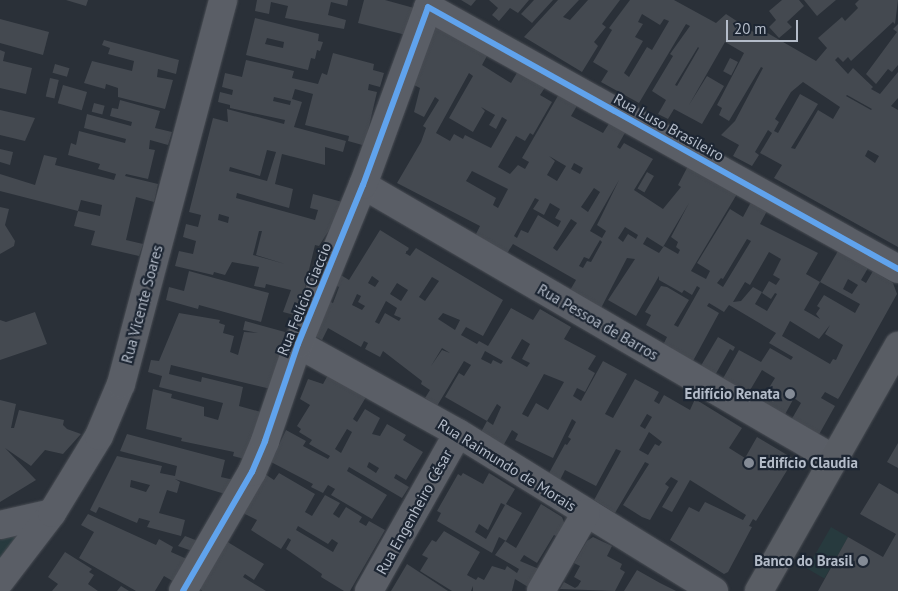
<!DOCTYPE html>
<meta charset="utf-8">
<style>
body{margin:0}
#map{position:relative;width:898px;height:591px;overflow:hidden;background:#2a3038;font-family:"PT Sans",sans-serif}
div>[style]{position:absolute}
[style*='--x']{left:calc(var(--x)*1px);top:calc(var(--y)*1px);width:calc(var(--w)*1px);rotate:calc(var(--a)*1deg)}
.green>*{inset:0;background:#273a3e;transform-origin:0 0}
.building>*{inset:0;background:#444950;transform-origin:0 0}
.roads{filter:drop-shadow(0 0 1px #484c53) drop-shadow(0 0 1px #484c53)}
.street>*{height:28px;margin:-14px;padding:0 14px;transform-origin:14px;border-radius:14px;background:#5a5e66}
.secondary>*{height:28px;margin:-14px;padding:0 14px;transform-origin:14px;border-radius:14px;background:#595d64}
.cycleway>*{height:6px;margin:-3px;padding:0 3px;transform-origin:3px;border-radius:3px;background:#60a3ed}
.dots>*{width:14px;height:14px;translate:-50% -50%;box-sizing:border-box;border:2px solid #1d2633;border-radius:50%}
span{translate:-50% -50%;white-space:nowrap;text-align:center;line-height:1.15;-webkit-text-stroke:4.5px #1d2633;paint-order:stroke}
.street-label{font-size:15px;color:#b4bcc9}
.poi-label{font-size:15px;color:#b4bcc9;font-weight:700}
.right{translate:-100% -50%;text-align:right}
.left{translate:0 -50%;text-align:left}
.scale{position:absolute;left:726px;top:20px;width:72px;height:22px;box-sizing:border-box;border:2px solid #b4bcc9;border-top:0;padding-left:6px;font-size:15px;line-height:18px;white-space:nowrap;color:#b4bcc9;-webkit-text-stroke:4px #1d2633;paint-order:stroke}
</style>
<div id="map">
<div class="green">
<i style="left:831px;top:527px;width:20px;height:48px;rotate:30deg"></i>
<i style="clip-path:polygon(21px 535px,0 562px,0 540px)"></i>
</div>
<div class="building">
<i style="clip-path:polygon(66px 0,88px 0,86px 6px)"></i>
<i style="clip-path:polygon(257px 0,348px 0,347px 6px,331px 2px,328px 15px,346px 20px,344px 29px,285px 18px,288px 6px,271px 2px,269px 14px,255px 11px)"></i>
<i style="clip-path:polygon(364px 0,385px 0,414px 8px,406px 35px,358px 23px)"></i>
<i style="clip-path:polygon(461px 0,476px 0,471px 6px)"></i>
<i style="clip-path:polygon(489px 0,529px 0,518px 13px,510px 8px,499px 21px,492px 15px,498px 8px)"></i>
<i style="clip-path:polygon(534px 0,553px 0,532px 23px,521px 14px)"></i>
<i style="clip-path:polygon(558px 0,579px 0,563px 17px,570px 20px,588px 0,620px 0,602px 24px,606px 27px,594px 42px,598px 46px,582px 72px,524px 37px)"></i>
<i style="clip-path:polygon(evenodd,630px 0,674px 0,716px 23px,726px 14px,758px 35px,764px 31px,816px 61px,827px 48px,818px 38px,842px 17px,845px 21px,858px 8px,855px 4px,859px 0,898px 0,895px 24px,893px 22px,851px 61px,848px 57px,843px 62px,838px 57px,835px 60px,848px 74px,853px 68px,873px 87px,871px 89px,880px 94px,898px 72px,898px 98px,891px 106px,898px 110px,898px 247px,774px 178px,782px 165px,760px 153px,772px 133px,768px 130px,755px 152px,759px 155px,752px 166px,733px 156px,739px 145px,721px 135px,735px 121px,763px 68px,761px 67px,729px 121px,719px 115px,722px 108px,717px 105px,744px 53px,725px 42px,689px 105px,707px 76px,724px 86px,702px 124px,674px 109px,668px 119px,658px 114px,666px 100px,652px 91px,673px 56px,670px 54px,690px 26px,686px 24px,639px 103px,601px 82px,608px 71px,593px 62px,612px 30px,609px 28px,630px 0,642px 14px,660px 25px,664px 19px,669px 21px,652px 50px,647px 47px,629px 77px,624px 73px,643px 41px,635px 37px,643px 24px,638px 22px,642px 14px,630px 0,698px 47px,699px 48px,677px 86px,675px 85px,698px 47px,630px 0,803px 82px,840px 107px,833px 119px,818px 110px,795px 149px,791px 148px,818px 104px,800px 94px,778px 133px,774px 131px,779px 122px,775px 119px,791px 92px,803px 82px,630px 0,847px 95px,872px 109px,871px 110px,846px 96px,847px 95px,630px 0,868px 150px,879px 156px,875px 163px,865px 156px,868px 150px)"></i>
<i style="clip-path:polygon(782px 0,799px 0,804px 6px,787px 22px,792px 27px,779px 38px,769px 27px,776px 20px,769px 11px)"></i>
<i style="clip-path:polygon(804px 0,836px 0,817px 16px)"></i>
<i style="clip-path:polygon(evenodd,255px 18px,319px 34px,318px 41px,323px 42px,320px 51px,317px 50px,315px 59px,311px 58px,308px 70px,246px 55px,255px 18px,267px 38px,284px 42px,283px 48px,265px 44px,267px 38px)"></i>
<i style="clip-path:polygon(0 19px,49px 32px,43px 55px,0 43px)"></i>
<i style="clip-path:polygon(898px 24px,898px 65px,892px 72px,888px 69px,876px 84px,866px 74px,897px 32px,893px 29px)"></i>
<i style="clip-path:polygon(evenodd,437px 26px,488px 54px,482px 65px,511px 83px,518px 71px,546px 86px,540px 95px,552px 102px,533px 135px,530px 133px,525px 141px,516px 136px,498px 167px,510px 174px,518px 165px,525px 169px,529px 162px,522px 158px,559px 94px,578px 104px,571px 116px,603px 133px,610px 122px,626px 131px,617px 147px,620px 149px,624px 143px,653px 159px,634px 190px,663px 209px,681px 187px,678px 185px,688px 166px,737px 194px,691px 271px,706px 279px,710px 271px,697px 263px,730px 209px,743px 217px,751px 202px,767px 211px,760px 224px,818px 253px,806px 274px,820px 282px,804px 310px,820px 319px,816px 314px,820px 308px,817px 306px,824px 295px,855px 313px,860px 304px,820px 282px,838px 251px,868px 268px,861px 280px,866px 283px,873px 271px,893px 283px,897px 294px,840px 396px,838px 399px,825px 392px,821px 398px,835px 406px,817px 438px,790px 422px,801px 403px,794px 398px,783px 418px,759px 404px,775px 378px,762px 370px,746px 397px,721px 382px,739px 350px,761px 362px,770px 348px,791px 360px,793px 357px,769px 343px,776px 333px,729px 305px,724px 312px,709px 303px,707px 306px,719px 313px,693px 361px,662px 347px,667px 337px,646px 325px,651px 315px,645px 312px,661px 286px,667px 287px,689px 300px,674px 325px,678px 327px,700px 288px,697px 286px,692px 295px,684px 290px,682px 293px,659px 280px,659px 276px,636px 316px,608px 300px,635px 259px,627px 258px,600px 310px,569px 292px,576px 280px,513px 244px,506px 255px,475px 236px,480px 226px,397px 183px,421px 142px,426px 128px,423px 126px,439px 100px,435px 97px,424px 117px,414px 112px,420px 88px,414px 85px,429px 38px,437px 26px,469px 73px,473px 76px,449px 118px,473px 132px,485px 111px,481px 107px,495px 115px,489px 125px,496px 129px,502px 117px,507px 120px,491px 148px,465px 135px,463px 139px,454px 134px,450px 141px,436px 133px,469px 73px,437px 26px,549px 156px,566px 166px,557px 181px,547px 175px,555px 161px,549px 156px,437px 26px,574px 163px,583px 168px,580px 174px,571px 169px,574px 163px,437px 26px,472px 171px,508px 189px,498px 208px,493px 205px,496px 198px,466px 181px,472px 171px,437px 26px,619px 180px,597px 225px,606px 231px,602px 238px,590px 231px,619px 180px,437px 26px,594px 188px,600px 192px,588px 212px,581px 207px,594px 188px,437px 26px,535px 198px,539px 200px,533px 209px,544px 215px,550px 203px,560px 209px,555px 218px,561px 221px,558px 227px,538px 215px,528px 233px,521px 230px,517px 238px,514px 236px,535px 198px,437px 26px,689px 203px,671px 237px,678px 242px,676px 247px,680px 250px,678px 254px,664px 246px,659px 253px,643px 244px,647px 237px,663px 247px,689px 203px,437px 26px,571px 219px,577px 223px,557px 251px,553px 248px,571px 219px,437px 26px,625px 227px,638px 235px,636px 239px,628px 234px,623px 242px,618px 238px,625px 227px,437px 26px,747px 239px,751px 241px,723px 287px,717px 283px,721px 278px,723px 279px,747px 239px,437px 26px,600px 240px,602px 242px,591px 262px,587px 261px,583px 268px,579px 266px,584px 257px,589px 259px,600px 240px,437px 26px,769px 252px,781px 259px,773px 275px,780px 279px,776px 285px,769px 281px,762px 293px,771px 299px,775px 293px,777px 294px,767px 311px,755px 304px,762px 292px,753px 287px,741px 301px,733px 302px,745px 282px,750px 285px,769px 252px,437px 26px,848px 279px,858px 285px,852px 294px,843px 289px,848px 279px,437px 26px,790px 321px,819px 339px,830px 325px,825px 334px,843px 345px,836px 360px,833px 359px,830px 364px,782px 336px,790px 321px)"></i>
<i style="clip-path:polygon(104px 40px,179px 60px,176px 74px,158px 69px,157px 77px,173px 80px,165px 109px,118px 97px,118px 88px,106px 84px,105px 89px,84px 83px,92px 61px,132px 71px,134px 61px,108px 54px,110px 48px,102px 45px)"></i>
<i style="clip-path:polygon(0 50px,5px 52px,3px 61px,32px 68px,26px 94px,0 88px)"></i>
<i style="clip-path:polygon(evenodd,333px 53px,374px 64px,373px 70px,384px 73px,380px 87px,369px 84px,368px 90px,377px 92px,367px 135px,378px 137px,373px 148px,348px 141px,349px 136px,305px 125px,313px 94px,295px 89px,292px 99px,302px 102px,294px 127px,346px 141px,343px 152px,325px 147px,325px 165px,282px 154px,275px 184px,293px 189px,289px 208px,237px 193px,236px 198px,315px 220px,318px 210px,310px 208px,313px 194px,346px 203px,319px 246px,315px 245px,298px 316px,283px 312px,291px 290px,266px 284px,265px 288px,254px 286px,259px 267px,232px 262px,225px 275px,214px 272px,213px 275px,175px 266px,179px 251px,193px 254px,196px 241px,183px 237px,186px 224px,198px 227px,201px 215px,189px 212px,213px 118px,228px 122px,227px 109px,284px 124px,285px 120px,230px 108px,230px 105px,218px 102px,220px 92px,232px 95px,233px 90px,222px 87px,225px 73px,242px 77px,246px 60px,294px 71px,292px 78px,318px 84px,322px 73px,327px 75px,333px 53px,274px 97px,291px 101px,290px 105px,273px 101px,274px 97px,333px 53px,267px 150px,276px 152px,267px 181px,229px 171px,230px 167px,260px 176px,267px 150px,333px 53px,219px 214px,229px 217px,228px 223px,218px 220px,219px 214px,333px 53px,259px 231px,262px 231px,256px 255px,285px 264px,253px 255px,259px 231px)"></i>
<i style="left:730px;top:58px;width:9px;height:15px;rotate:27deg"></i>
<i style="left:55px;top:64px;width:15px;height:9px;rotate:16deg"></i>
<i style="left:50px;top:78px;width:9px;height:19px;rotate:13deg"></i>
<i style="left:63px;top:85px;width:25px;height:19px;rotate:16deg"></i>
<i style="clip-path:polygon(120px 100px,160px 111px,155px 128px,172px 132px,168px 145px,150px 140px,149px 149px,155px 150px,148px 179px,126px 174px,125px 176px,158px 184px,154px 202px,136px 197px,126px 240px,143px 244px,139px 256px,91px 245px,95px 231px,74px 226px,78px 211px,100px 216px,102px 205px,81px 200px,78px 211px,0 191px,0 174px,35px 185px,44px 155px,57px 158px,55px 165px,114px 180px,116px 174px,98px 169px,100px 164px,68px 155px,71px 143px,76px 145px,79px 131px,125px 143px,126px 139px,84px 128px,87px 114px,131px 126px,132px 122px,110px 116px,112px 108px,118px 109px)"></i>
<i style="left:94px;top:103px;width:11px;height:9px;rotate:15deg"></i>
<i style="clip-path:polygon(0 110px,35px 118px,25px 141px,0 135px)"></i>
<i style="clip-path:polygon(0 149px,13px 152px,10px 165px,0 162px)"></i>
<i style="left:647px;top:172px;width:8px;height:19px;rotate:30deg"></i>
<i style="clip-path:polygon(0 207px,9px 209px,5px 225px,15px 241px,14px 246px,0 254px)"></i>
<i style="clip-path:polygon(evenodd,380px 230px,409px 248px,405px 253px,410px 256px,416px 248px,503px 300px,483px 336px,466px 327px,461px 335px,477px 344px,479px 341px,488px 346px,511px 308px,533px 320px,540px 309px,571px 327px,564px 339px,596px 356px,588px 369px,595px 373px,585px 392px,577px 388px,573px 396px,581px 401px,603px 361px,627px 374px,605px 414px,613px 418px,635px 379px,659px 392px,654px 401px,659px 404px,664px 395px,690px 410px,695px 399px,742px 428px,729px 448px,745px 458px,757px 437px,794px 459px,756px 521px,753px 519px,749px 526px,752px 527px,728px 572px,724px 574px,670px 540px,689px 507px,699px 512px,705px 502px,743px 520px,746px 515px,690px 480px,672px 512px,662px 507px,678px 481px,671px 477px,665px 484px,669px 487px,650px 520px,642px 517px,623px 505px,649px 464px,645px 462px,615px 513px,594px 500px,621px 451px,616px 449px,596px 486px,565px 470px,560px 480px,549px 473px,565px 444px,567px 445px,571px 439px,568px 437px,576px 422px,572px 419px,553px 458px,515px 440px,518px 434px,512px 430px,503px 446px,481px 432px,487px 421px,493px 425px,501px 407px,497px 404px,487px 421px,445px 397px,459px 373px,464px 376px,471px 365px,464px 361px,437px 406px,425px 398px,430px 390px,421px 384px,422px 381px,383px 351px,380px 357px,365px 349px,368px 343px,364px 341px,361px 347px,328px 328px,322px 340px,313px 335px,326px 300px,333px 303px,339px 287px,332px 283px,336px 272px,349px 280px,380px 230px,372px 276px,379px 281px,375px 287px,368px 283px,372px 276px,380px 230px,432px 277px,439px 281px,425px 301px,419px 297px,432px 277px,380px 230px,397px 283px,408px 290px,401px 301px,390px 294px,397px 283px,380px 230px,357px 294px,361px 296px,358px 302px,365px 306px,362px 310px,352px 305px,357px 294px,380px 230px,386px 301px,397px 308px,394px 315px,401px 318px,399px 321px,385px 313px,379px 324px,375px 322px,386px 301px,380px 230px,443px 313px,460px 320px,455px 330px,438px 319px,443px 313px,380px 230px,522px 339px,530px 344px,522px 359px,530px 363px,527px 367px,511px 358px,522px 339px,380px 230px,442px 348px,450px 353px,442px 350px,431px 366px,442px 348px,380px 230px,485px 351px,503px 361px,501px 364px,493px 360px,491px 364px,481px 359px,485px 351px,380px 230px,544px 374px,564px 382px,548px 410px,536px 403px,528px 417px,522px 414px,544px 374px,380px 230px,647px 414px,652px 417px,645px 429px,640px 426px,647px 414px,380px 230px,649px 432px,662px 442px,659px 446px,655px 444px,648px 455px,639px 450px,649px 432px)"></i>
<i style="clip-path:polygon(189px 271px,269px 293px,261px 322px,199px 305px,198px 309px,166px 300px,169px 287px,184px 291px)"></i>
<i style="clip-path:polygon(35px 312px,47px 344px,0 360px,0 320px,6px 322px)"></i>
<i style="clip-path:polygon(179px 313px,220px 320px,219px 323px,225px 325px,223px 333px,234px 336px,230px 352px,238px 355px,244px 332px,258px 333px,243px 330px,245px 321px,285px 332px,275px 390px,171px 365px,169px 374px,201px 382px,202px 377px,243px 387px,239px 406px,261px 412px,248px 460px,233px 456px,234px 452px,181px 441px,182px 438px,146px 429px,153px 389px,172px 394px,171px 398px,204px 407px,204px 416px,218px 420px,223px 403px,159px 387px,162px 376px,148px 372px,151px 360px,159px 361px)"></i>
<i style="clip-path:polygon(718px 337px,735px 347px,733px 351px,730px 349px,714px 377px,699px 369px)"></i>
<i style="clip-path:polygon(evenodd,328px 375px,366px 397px,353px 419px,357px 422px,365px 409px,380px 418px,372px 434px,380px 436px,387px 424px,406px 435px,403px 440px,423px 452px,406px 480px,396px 474px,394px 478px,409px 487px,402px 498px,349px 467px,347px 471px,387px 495px,372px 519px,331px 495px,335px 489px,328px 485px,323px 493px,311px 487px,313px 484px,271px 462px,286px 430px,306px 441px,303px 446px,328px 459px,330px 456px,309px 444px,312px 440px,299px 432px,301px 429px,297px 426px,310px 405px,300px 399px,308px 379px,323px 384px,328px 375px,347px 429px,352px 432px,341px 453px,335px 449px,347px 429px,328px 375px,369px 462px,379px 468px,376px 473px,367px 467px,369px 462px)"></i>
<i style="clip-path:polygon(0 400px,16px 404px,11px 428px,14px 428px,19px 410px,64px 420px,63px 425px,67px 429px,81px 434px,63px 454px,45px 450px,31px 466px,5px 448px,36px 480px,0 502px)"></i>
<i style="clip-path:polygon(evenodd,127px 434px,225px 460px,221px 477px,234px 480px,225px 494px,175px 479px,180px 482px,177px 493px,167px 490px,159px 513px,185px 520px,181px 536px,147px 527px,150px 521px,139px 518px,137px 523px,99px 507px,96px 513px,90px 510px,117px 456px,162px 466px,160px 473px,175px 476px,177px 466px,120px 451px,127px 434px,131px 480px,150px 485px,146px 492px,130px 487px,131px 480px)"></i>
<i style="clip-path:polygon(898px 443px,898px 468px,887px 462px)"></i>
<i style="clip-path:polygon(evenodd,279px 473px,315px 494px,305px 512px,312px 516px,325px 495px,340px 503px,333px 514px,339px 518px,346px 507px,362px 517px,359px 522px,366px 526px,369px 521px,385px 530px,350px 591px,344px 591px,321px 577px,322px 574px,286px 549px,291px 540px,288px 538px,281px 549px,251px 530px,257px 520px,243px 513px,265px 474px,274px 480px,279px 473px,298px 526px,328px 544px,332px 539px,338px 543px,333px 552px,296px 530px,298px 526px)"></i>
<i style="clip-path:polygon(evenodd,463px 473px,483px 484px,489px 473px,515px 489px,506px 504px,522px 513px,506px 541px,499px 537px,492px 553px,437px 521px,441px 513px,437px 511px,458px 474px,461px 476px,463px 473px,501px 503px,505px 505px,486px 539px,475px 532px,479px 524px,488px 530px,501px 503px)"></i>
<i style="clip-path:polygon(879px 483px,898px 494px,898px 591px,818px 591px,848px 537px,883px 557px,896px 534px,860px 514px)"></i>
<i style="clip-path:polygon(541px 504px,562px 517px,565px 525px,558px 537px,554px 535px,537px 563px,524px 555px,520px 561px,539px 569px,528px 587px,515px 579px,512px 591px,473px 591px,473px 586px,471px 591px,452px 591px,420px 571px,428px 558px,422px 555px,432px 540px,436px 542px,444px 531px,480px 552px,467px 575px,476px 580px,478px 577px,484px 580px,492px 566px,505px 570px,507px 566px,517px 573px,519px 569px,495px 555px,505px 541px,516px 548px)"></i>
<i style="clip-path:polygon(88px 514px,156px 545px,159px 539px,173px 547px,171px 552px,189px 560px,176px 583px,164px 576px,155px 591px,136px 591px,79px 558px,94px 532px,81px 525px)"></i>
<i style="clip-path:polygon(185px 536px,198px 541px,192px 551px,178px 546px)"></i>
<i style="clip-path:polygon(593px 537px,612px 546px,607px 556px,622px 564px,620px 569px,625px 572px,615px 591px,560px 589px,564px 582px,575px 588px,578px 586px,581px 581px,574px 577px,580px 566px,574px 563px,587px 541px)"></i>
<i style="clip-path:polygon(226px 541px,264px 564px,254px 580px,245px 574px,243px 577px,266px 591px,202px 591px,200px 588px)"></i>
<i style="clip-path:polygon(65px 552px,92px 569px,89px 572px,94px 575px,88px 584px,98px 591px,52px 591px,58px 584px,48px 577px)"></i>
<i style="clip-path:polygon(407px 564px,448px 591px,391px 591px)"></i>
<i style="clip-path:polygon(637px 570px,660px 583px,676px 591px,624px 591px)"></i>
<i style="clip-path:polygon(121px 586px,129px 591px,117px 591px)"></i>
</div>
<div class="roads">
<div class="street">
<i style="--x:363;--y:185;--w:545;--a:30.19"></i>
<i style="--x:298;--y:344;--w:183;--a:29.1"></i>
<i style="--x:458;--y:433;--w:301;--a:31.7"></i>
<i style="--x:0;--y:525;--w:53;--a:-13"></i>
<i style="--x:0;--y:581;--w:86;--a:-52.6"></i>
<i style="--x:52;--y:513;--w:90;--a:-58.6"></i>
<i style="--x:99;--y:436;--w:56;--a:-67.1"></i>
<i style="--x:121;--y:384;--w:397;--a:-75.1"></i>
<i style="--x:183;--y:591;--w:138;--a:-59.9"></i>
<i style="--x:252;--y:472;--w:34;--a:-67"></i>
<i style="--x:265;--y:441;--w:102;--a:-71.2"></i>
<i style="--x:298;--y:344;--w:172;--a:-67.8"></i>
<i style="--x:363;--y:185;--w:189;--a:-69.9"></i>
<i style="--x:428;--y:7;--w:538;--a:29.14"></i>
<i style="--x:369;--y:591;--w:181;--a:-60.6"></i>
<i style="--x:541;--y:591;--w:90;--a:-60"></i>
</div>
<div class="secondary">
<i style="--x:759;--y:591;--w:282;--a:-60.4"></i>
</div>
</div>
<div class="cycleway">
<i style="--x:183;--y:591;--w:138;--a:-59.9"></i>
<i style="--x:252;--y:472;--w:34;--a:-67"></i>
<i style="--x:265;--y:441;--w:102;--a:-71.2"></i>
<i style="--x:298;--y:344;--w:172;--a:-67.8"></i>
<i style="--x:363;--y:185;--w:189;--a:-69.9"></i>
<i style="--x:428;--y:7;--w:538;--a:29.14"></i>
</div>
<div class="dots">
<i style="left:790px;top:394px;background:#848b96"></i>
<i style="left:749px;top:463px;background:#848b96"></i>
<i style="left:863px;top:561px;background:#848b96"></i>
</div>
<div class="street-label">
<span style="left:669px;top:127px;rotate:29deg">Rua Luso Brasileiro</span>
<span style="left:304px;top:299px;rotate:-68deg">Rua Felício Ciaccio</span>
<span style="left:142px;top:304px;rotate:-75deg">Rua Vicente Soares</span>
<span style="left:598px;top:322px;rotate:30deg">Rua Pessoa de Barros</span>
<span style="left:507px;top:465px;rotate:32deg">Rua Raimundo de Morais</span>
<span style="left:414px;top:512px;rotate:-61deg">Rua Engenheiro César</span>
</div>
<div class="poi-label">
<span class="right" style="left:780px;top:394px">Edifício Renata</span>
<span class="left" style="left:759px;top:463px">Edifício Claudia</span>
<span class="right" style="left:853px;top:561px">Banco do Brasil</span>
</div>
<div class="scale">20 m</div>
</div>
